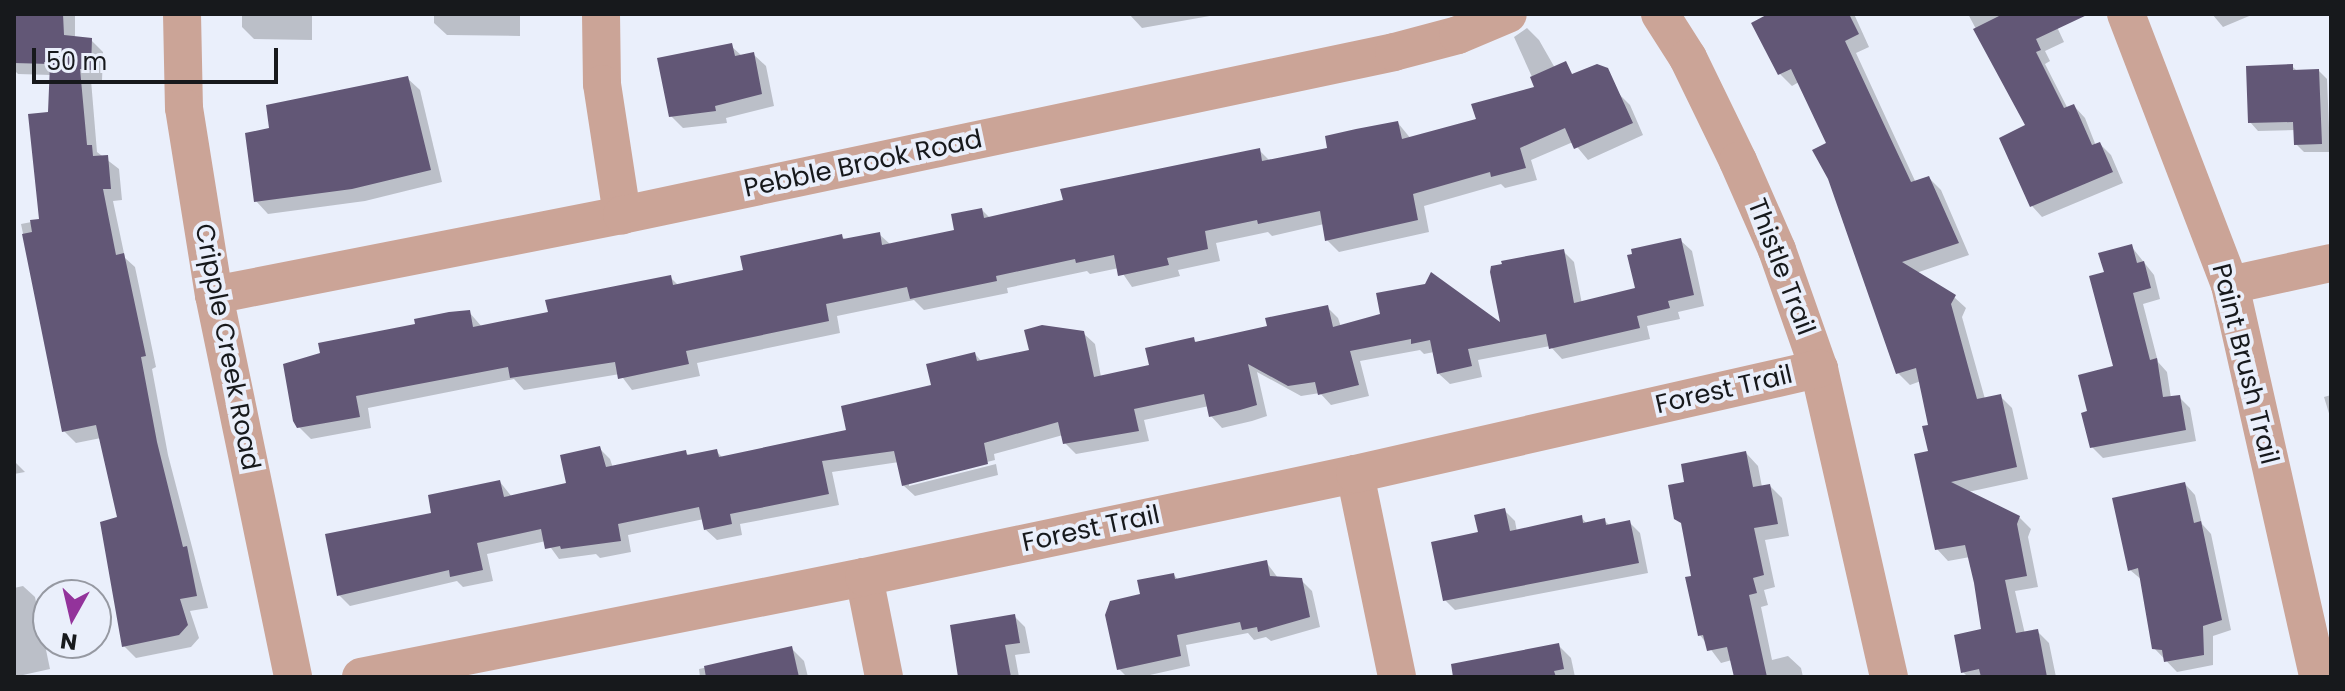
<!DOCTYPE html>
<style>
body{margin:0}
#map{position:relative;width:2345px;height:691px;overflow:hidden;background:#eaeffb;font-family:Poppins,sans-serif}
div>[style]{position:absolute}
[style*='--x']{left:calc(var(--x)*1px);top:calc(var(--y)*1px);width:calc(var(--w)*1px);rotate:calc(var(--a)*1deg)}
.shadow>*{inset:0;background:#0003}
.building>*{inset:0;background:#625776}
.minor>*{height:38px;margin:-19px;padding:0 19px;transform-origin:19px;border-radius:19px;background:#cba497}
span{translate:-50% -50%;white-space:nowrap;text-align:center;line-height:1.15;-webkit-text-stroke:8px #eaeffb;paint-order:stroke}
.street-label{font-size:26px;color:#17191c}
.frame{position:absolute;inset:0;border:16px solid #17191c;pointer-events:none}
.north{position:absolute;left:32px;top:579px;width:80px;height:80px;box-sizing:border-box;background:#eaeffb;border:2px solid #9699a2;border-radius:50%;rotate:188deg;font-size:22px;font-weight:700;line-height:32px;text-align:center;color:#17191c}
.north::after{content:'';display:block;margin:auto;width:28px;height:36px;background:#93339b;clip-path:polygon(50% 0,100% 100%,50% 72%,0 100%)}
.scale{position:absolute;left:32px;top:48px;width:246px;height:36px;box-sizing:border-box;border:4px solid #17191c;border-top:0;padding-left:10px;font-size:24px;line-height:28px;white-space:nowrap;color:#17191c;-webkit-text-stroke:6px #eaeffb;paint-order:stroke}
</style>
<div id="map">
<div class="shadow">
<i style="clip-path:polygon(14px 14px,75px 14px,75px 38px,91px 40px,103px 52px,102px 81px,91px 80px,97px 152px,119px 169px,122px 200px,113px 201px,125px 258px,135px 267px,156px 367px,152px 369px,168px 455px,208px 608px,190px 611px,199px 638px,191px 647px,136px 658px,124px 646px,120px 519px,101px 438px,76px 443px,64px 431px,21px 224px,42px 220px,51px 75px,18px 74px,14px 70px)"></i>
<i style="clip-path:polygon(242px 14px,312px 14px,312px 40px,254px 39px,242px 27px)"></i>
<i style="clip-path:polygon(434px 14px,520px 14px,520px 36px,447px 35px,434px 23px)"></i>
<i style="clip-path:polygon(1129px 14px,1221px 14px,1142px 28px)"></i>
<i style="clip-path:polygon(1770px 14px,1854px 14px,1869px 47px,1856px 53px,1916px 183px,1929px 178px,1941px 190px,1969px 255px,1916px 273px,1954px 297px,1966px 308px,1962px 317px,1985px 399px,2000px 396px,2012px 408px,2028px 479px,1968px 492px,2019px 517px,2031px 529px,2028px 537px,2038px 587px,2015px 591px,2025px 634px,2037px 631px,2049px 643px,2056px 677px,1968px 677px,1963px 672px,1983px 631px,1970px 557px,1948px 561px,1937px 549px,1931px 426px,1921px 381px,1910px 385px,1898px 373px,1829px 144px,1799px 82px,1792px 86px,1780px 74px)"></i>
<i style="clip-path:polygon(1968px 14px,2051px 14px,2064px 42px,2045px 51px,2050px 61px,2045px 64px,2068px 109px,2074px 106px,2085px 118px,2096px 146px,2100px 144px,2111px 155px,2123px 183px,2042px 217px,2031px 205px,2028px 126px)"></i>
<i style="clip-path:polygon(2212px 14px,2254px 14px,2223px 27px)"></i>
<i style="clip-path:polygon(1527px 28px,1539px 40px,1580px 112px,1618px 93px,1630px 105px,1643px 135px,1588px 160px,1573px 142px,1531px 160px,1537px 180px,1505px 188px,1501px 184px,1424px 206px,1429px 232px,1339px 252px,1327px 240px,1324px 224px,1272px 236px,1268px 232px,1216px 243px,1220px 261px,1178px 270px,1180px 276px,1132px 287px,1119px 268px,1090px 274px,1087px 271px,1007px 288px,1008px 293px,924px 310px,914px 300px,837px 316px,840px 333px,697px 363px,700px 376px,632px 390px,620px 374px,524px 390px,514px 379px,368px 408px,371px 428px,311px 439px,299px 427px,469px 312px,482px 327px,550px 314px,670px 277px,679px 286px,745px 271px,841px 236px,846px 240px,879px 234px,891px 245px,956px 232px,982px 210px,990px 218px,1259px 150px,1270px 161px,1329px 150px,1398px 123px,1411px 139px,1478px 121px,1537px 88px,1514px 37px)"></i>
<i style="clip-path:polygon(731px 46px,742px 56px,753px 54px,766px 66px,774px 106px,726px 118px,727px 123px,683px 128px,671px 116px)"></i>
<i style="clip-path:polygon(2292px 66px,2298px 72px,2319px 71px,2327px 79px,2330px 152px,2304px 152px,2296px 144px,2295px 130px,2258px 131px,2250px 122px)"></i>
<i style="clip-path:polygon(407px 78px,420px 90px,442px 182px,365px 201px,268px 214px,256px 201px,272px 130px)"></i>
<i style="clip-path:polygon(1680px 240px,1692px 251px,1704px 306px,1678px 312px,1680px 319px,1647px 326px,1650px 339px,1562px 359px,1550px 346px,1478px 360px,1482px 377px,1450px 384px,1438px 373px,1434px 352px,1424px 354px,1420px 350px,1360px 361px,1369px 396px,1331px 405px,1320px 393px,1301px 396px,1257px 372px,1267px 416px,1252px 421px,1222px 428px,1211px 416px,1209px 406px,1144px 420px,1149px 441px,1076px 454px,1065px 443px,1063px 435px,994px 454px,995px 460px,909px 482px,909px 486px,996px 464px,998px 475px,915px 496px,903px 485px,899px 462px,832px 472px,839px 505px,740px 524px,742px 535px,717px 540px,705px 529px,704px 519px,628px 535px,631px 552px,600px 558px,596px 554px,559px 559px,546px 541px,487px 554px,493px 581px,463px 587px,457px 581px,350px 606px,339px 595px,434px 514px,500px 482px,512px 497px,568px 485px,599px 448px,610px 459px,613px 468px,686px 453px,690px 456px,716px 451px,723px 458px,848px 432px,933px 386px,975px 354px,982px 362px,1031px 351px,1083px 333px,1095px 344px,1101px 377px,1151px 367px,1193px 339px,1197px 343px,1269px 327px,1327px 307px,1338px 318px,1341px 327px,1503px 327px,1563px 251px,1574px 262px,1582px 304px,1637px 289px)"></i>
<i style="clip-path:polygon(2131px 246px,2154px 275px,2160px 299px,2143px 304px,2158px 362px,2167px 372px,2171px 398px,2179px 397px,2190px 408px,2196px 441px,2103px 458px,2092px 447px,2090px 413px,2115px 368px,2106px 274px)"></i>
<i style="clip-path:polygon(2331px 395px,2331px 420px,2324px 397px)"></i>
<i style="clip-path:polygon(1746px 453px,1758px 466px,1762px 487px,1770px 486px,1782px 498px,1789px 536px,1765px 540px,1775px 587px,1764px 590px,1768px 605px,1761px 607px,1772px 660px,1788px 656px,1801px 668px,1803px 677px,1736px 677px,1732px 660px,1721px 663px,1700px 635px,1687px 484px)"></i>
<i style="clip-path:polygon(14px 461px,25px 472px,14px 474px)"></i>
<i style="clip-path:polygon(2185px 484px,2195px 495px,2202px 524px,2211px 534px,2231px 630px,2213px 636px,2213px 665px,2177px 672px,2154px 648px,2142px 580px,2130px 570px)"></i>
<i style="clip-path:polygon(1505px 511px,1515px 521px,1517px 532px,1581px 517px,1587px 524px,1604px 520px,1610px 526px,1629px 522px,1640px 533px,1648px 573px,1455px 610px,1445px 600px,1480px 534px)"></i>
<i style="clip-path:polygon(1266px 562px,1278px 578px,1301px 580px,1312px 591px,1320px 627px,1271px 641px,1266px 637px,1254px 640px,1248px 633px,1186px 645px,1190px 666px,1141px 677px,1127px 677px,1119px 669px,1142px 595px,1174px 575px,1179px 581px)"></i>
<i style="clip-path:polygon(23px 586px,35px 597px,50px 669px,14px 677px,14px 588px)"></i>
<i style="clip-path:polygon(1014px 616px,1025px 627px,1030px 653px,1015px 655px,1019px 677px,961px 677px)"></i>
<i style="clip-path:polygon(1559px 646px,1571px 658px,1575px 677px,1477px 677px)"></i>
<i style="clip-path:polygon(792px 649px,804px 661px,808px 677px,700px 677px,699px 669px)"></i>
</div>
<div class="building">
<i style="clip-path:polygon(14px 14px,63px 14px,64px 35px,92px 38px,91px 70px,80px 69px,87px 145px,92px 145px,93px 156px,108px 155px,111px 189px,103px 189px,116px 255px,124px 253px,146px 356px,141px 357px,157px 442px,183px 547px,187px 546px,197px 596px,180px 599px,188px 625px,179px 635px,122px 647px,100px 522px,117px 517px,96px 425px,62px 432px,22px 234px,32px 232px,30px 220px,39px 219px,28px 114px,48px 112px,50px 64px,14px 63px)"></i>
<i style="clip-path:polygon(1768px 14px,1849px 14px,1859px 34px,1845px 41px,1911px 182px,1929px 176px,1959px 243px,1902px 262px,1956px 295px,1951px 304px,1977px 399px,2001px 394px,2017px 467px,1951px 482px,2020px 516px,2017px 524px,2027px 576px,2005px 580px,2016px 633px,2038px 629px,2047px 677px,1981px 677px,1979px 669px,1961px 673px,1954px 635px,1981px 629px,1974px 583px,1965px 545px,1935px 550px,1914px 454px,1928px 451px,1922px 426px,1928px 425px,1916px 368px,1896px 374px,1828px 179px,1812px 150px,1826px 143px,1791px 69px,1778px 75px,1751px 23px)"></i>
<i style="clip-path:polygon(2003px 14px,2089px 14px,2036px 39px,2041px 50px,2036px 52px,2064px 108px,2074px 104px,2092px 145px,2100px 142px,2113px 172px,2030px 207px,1999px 138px,2025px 125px,1973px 29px)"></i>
<i style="clip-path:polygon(732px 43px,735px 56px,754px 52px,762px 94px,715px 106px,716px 111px,669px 117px,657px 58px)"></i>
<i style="clip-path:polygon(1566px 61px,1572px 74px,1597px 64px,1608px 68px,1633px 123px,1574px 149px,1565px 128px,1520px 148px,1526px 168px,1491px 177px,1490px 172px,1413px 194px,1418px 220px,1325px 241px,1320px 211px,1258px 224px,1257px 220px,1205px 231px,1208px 249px,1167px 258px,1169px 265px,1118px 276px,1114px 255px,1076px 263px,1075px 259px,996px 276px,997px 281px,910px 299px,907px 287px,826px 304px,829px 321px,686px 351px,689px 364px,618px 379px,615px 362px,510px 378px,508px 367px,356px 396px,360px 417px,297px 428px,293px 421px,283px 364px,320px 353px,318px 343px,415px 324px,414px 319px,449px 312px,470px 310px,473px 327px,548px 312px,545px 300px,671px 275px,673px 285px,743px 270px,740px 256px,842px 234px,843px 239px,880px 232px,882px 245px,954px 230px,951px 214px,982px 208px,984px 218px,1063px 200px,1060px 189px,1260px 148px,1262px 161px,1327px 148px,1325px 136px,1356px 129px,1398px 121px,1402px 139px,1476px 119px,1471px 104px,1534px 87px,1530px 77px)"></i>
<i style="clip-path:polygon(2293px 64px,2293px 70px,2319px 69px,2322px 144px,2294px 145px,2293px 122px,2248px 123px,2246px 66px)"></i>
<i style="clip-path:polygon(408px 76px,431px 170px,352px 189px,254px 202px,245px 133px,269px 128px,266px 105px)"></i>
<i style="clip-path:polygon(1681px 238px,1694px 295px,1668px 301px,1670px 308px,1637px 316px,1640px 328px,1549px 349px,1546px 334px,1468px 349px,1472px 366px,1437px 374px,1430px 340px,1411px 344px,1411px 339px,1350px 351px,1359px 385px,1318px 395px,1315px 382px,1288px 386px,1248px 364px,1257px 405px,1240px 410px,1209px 417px,1204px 394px,1134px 409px,1139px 431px,1063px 444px,1058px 422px,984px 443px,988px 464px,902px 486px,894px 451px,822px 461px,829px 494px,730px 514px,732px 524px,704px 530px,699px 507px,618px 524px,621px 541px,561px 549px,560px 546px,545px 549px,541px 529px,477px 543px,483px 570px,450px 577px,449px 570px,337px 596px,325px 534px,431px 513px,428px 495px,500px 480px,504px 497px,566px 483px,560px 455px,600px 446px,606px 467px,686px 450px,687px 455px,717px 449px,719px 457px,846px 430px,841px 406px,931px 385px,926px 364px,975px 352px,977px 361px,1029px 350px,1024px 330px,1042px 325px,1084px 331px,1094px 377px,1149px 365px,1145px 348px,1194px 337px,1195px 342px,1267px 326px,1265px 318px,1328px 305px,1333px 327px,1380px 314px,1376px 293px,1425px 284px,1431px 272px,1500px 322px,1490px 272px,1491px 266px,1502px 264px,1501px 261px,1564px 249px,1574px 303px,1635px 288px,1627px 255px,1632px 254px,1631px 249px)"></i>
<i style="clip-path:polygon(2132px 244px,2137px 263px,2144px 261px,2151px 288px,2133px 293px,2150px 360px,2157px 358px,2163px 397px,2180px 395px,2186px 430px,2090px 448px,2081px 413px,2087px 411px,2078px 375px,2113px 366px,2089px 276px,2104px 272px,2098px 253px)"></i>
<i style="clip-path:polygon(1746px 451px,1753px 487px,1770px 484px,1778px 524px,1754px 528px,1764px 575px,1753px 578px,1757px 593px,1749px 595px,1767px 677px,1734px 677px,1727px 647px,1707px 651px,1703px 635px,1698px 636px,1685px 577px,1691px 576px,1681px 523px,1674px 519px,1668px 485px,1684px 482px,1681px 464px)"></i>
<i style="clip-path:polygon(2185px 482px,2194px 523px,2201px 521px,2222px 620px,2203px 626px,2204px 655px,2164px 662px,2162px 650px,2152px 649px,2138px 568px,2128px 571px,2112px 498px)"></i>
<i style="clip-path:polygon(1505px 508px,1510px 531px,1582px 515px,1583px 523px,1605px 518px,1606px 525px,1630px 520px,1639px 563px,1443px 601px,1431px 542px,1478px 532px,1474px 515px)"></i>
<i style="clip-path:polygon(1267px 560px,1270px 576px,1302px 578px,1310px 617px,1258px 632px,1257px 627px,1242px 630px,1240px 622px,1177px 635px,1181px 656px,1117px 670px,1105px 615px,1110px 601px,1140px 594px,1137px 580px,1174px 573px,1175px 579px)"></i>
<i style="clip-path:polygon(1015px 614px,1020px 643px,1005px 645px,1011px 677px,958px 677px,950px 625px)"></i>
<i style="clip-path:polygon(1559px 643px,1564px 669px,1554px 671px,1556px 677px,1453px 677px,1451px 664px)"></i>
<i style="clip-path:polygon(792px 646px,799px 677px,706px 677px,704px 666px)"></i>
</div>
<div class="minor">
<i style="--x:182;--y:14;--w:94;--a:88.8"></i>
<i style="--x:184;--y:108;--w:189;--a:80.9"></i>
<i style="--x:214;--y:295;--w:390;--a:78.3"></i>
<i style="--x:601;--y:14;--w:70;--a:89.2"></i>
<i style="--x:602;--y:84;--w:133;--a:81.3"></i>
<i style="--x:1660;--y:14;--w:52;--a:57.5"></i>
<i style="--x:1688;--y:58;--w:114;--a:64.1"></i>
<i style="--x:1738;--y:161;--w:97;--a:66.3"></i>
<i style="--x:1777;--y:250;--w:126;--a:70.6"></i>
<i style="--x:1819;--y:369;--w:316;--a:77.2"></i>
<i style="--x:2126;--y:14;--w:290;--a:69"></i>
<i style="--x:2230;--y:285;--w:402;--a:77.3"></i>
<i style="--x:2230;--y:285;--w:103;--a:-12.3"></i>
<i style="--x:214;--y:295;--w:416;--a:-11.1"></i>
<i style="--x:622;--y:215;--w:789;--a:-11.92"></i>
<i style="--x:1394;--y:52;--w:66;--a:-14.9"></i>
<i style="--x:1458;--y:35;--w:54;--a:-22.8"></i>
<i style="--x:1355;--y:474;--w:207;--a:78.3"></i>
<i style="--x:864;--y:577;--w:102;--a:78.7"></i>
<i style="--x:361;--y:677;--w:513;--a:-11.24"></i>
<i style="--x:864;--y:577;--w:502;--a:-11.85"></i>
<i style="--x:1355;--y:474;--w:476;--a:-12.8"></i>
</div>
<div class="street-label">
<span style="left:863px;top:164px;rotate:-12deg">Pebble Brook Road</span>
<span style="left:1781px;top:267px;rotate:69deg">Thistle Trail</span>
<span style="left:227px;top:347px;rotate:79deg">Cripple Creek Road</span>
<span style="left:2245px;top:364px;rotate:76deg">Paint Brush Trail</span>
<span style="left:1724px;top:390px;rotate:-13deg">Forest Trail</span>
<span style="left:1091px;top:529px;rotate:-12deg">Forest Trail</span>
</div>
<div class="frame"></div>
<div class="north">N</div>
<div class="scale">50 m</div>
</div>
